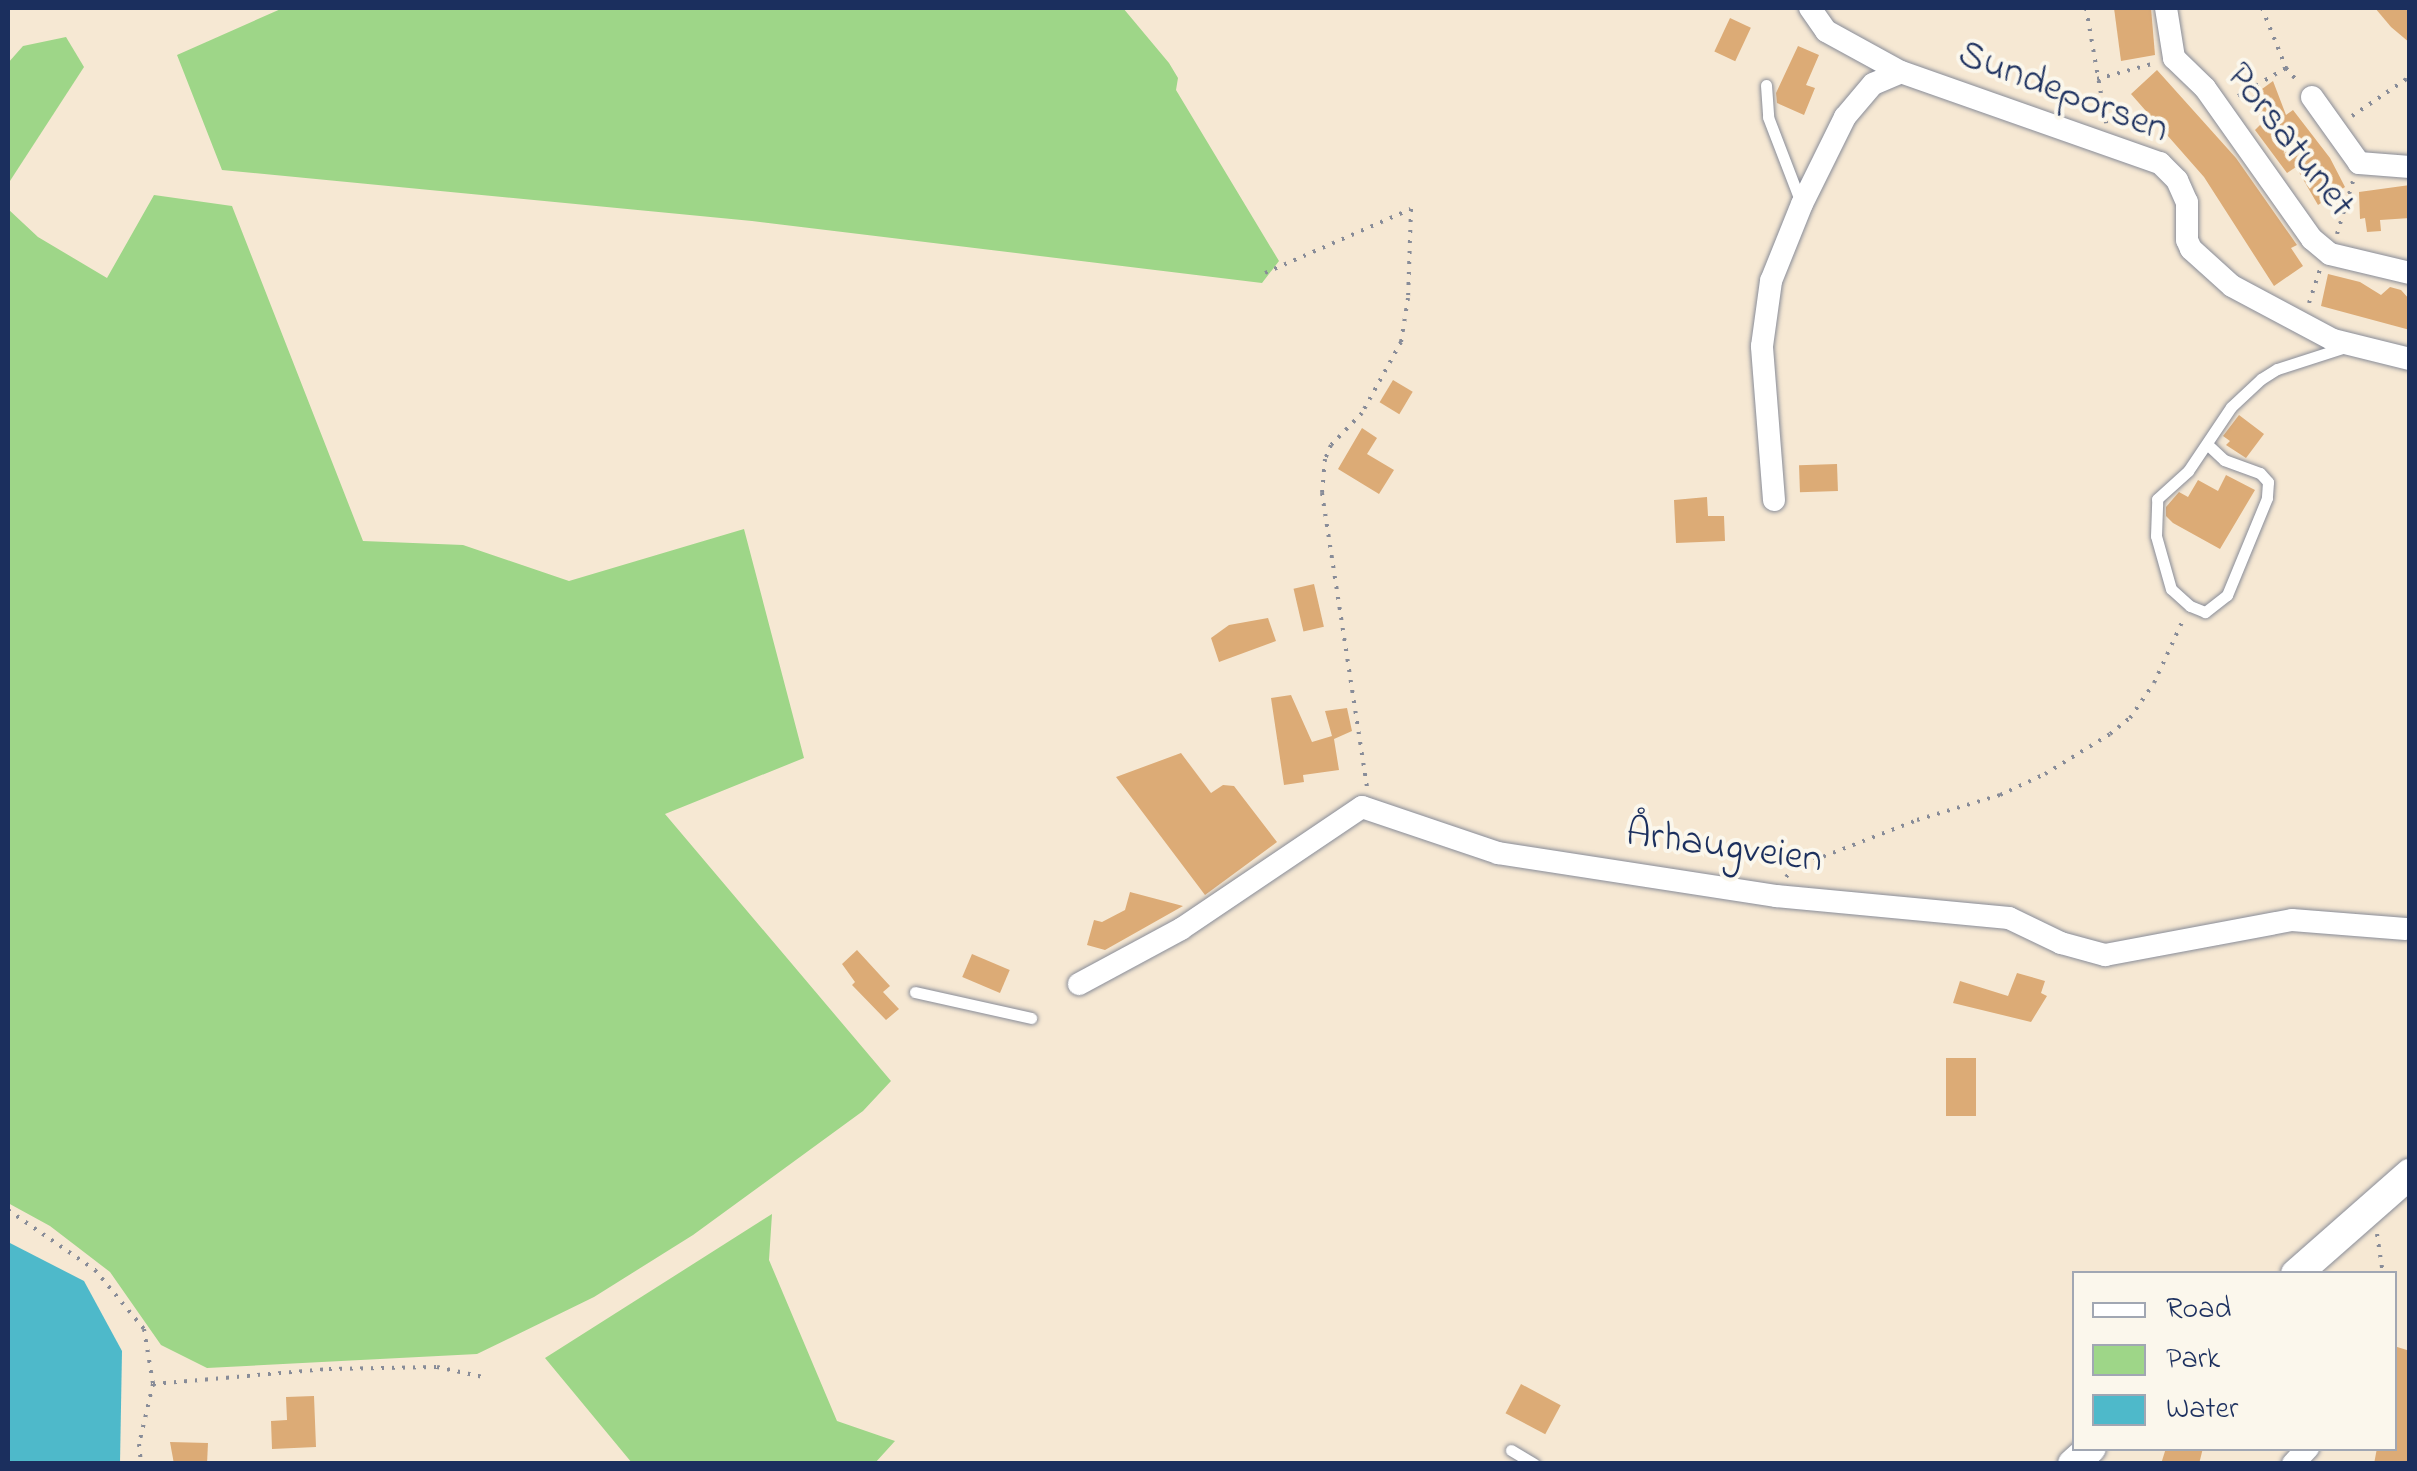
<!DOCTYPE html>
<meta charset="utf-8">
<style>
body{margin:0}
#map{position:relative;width:2417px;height:1471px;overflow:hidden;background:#f6e8d3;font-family:"Indie Flower",sans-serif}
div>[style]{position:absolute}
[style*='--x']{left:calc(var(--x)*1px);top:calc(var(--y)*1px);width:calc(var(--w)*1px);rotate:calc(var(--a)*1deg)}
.green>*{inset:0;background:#9ed688}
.water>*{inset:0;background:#4eb9ca}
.building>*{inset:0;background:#dcab76;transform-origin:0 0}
.path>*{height:4px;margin-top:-2px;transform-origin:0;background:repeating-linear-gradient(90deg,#888c98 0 2.5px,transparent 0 10.5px)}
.roads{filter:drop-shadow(0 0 2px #888c98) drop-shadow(0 0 2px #888c98)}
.service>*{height:11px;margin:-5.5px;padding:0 5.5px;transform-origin:5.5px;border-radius:5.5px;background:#fff}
.minor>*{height:22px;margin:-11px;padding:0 11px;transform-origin:11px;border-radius:11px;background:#fff}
.secondary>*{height:30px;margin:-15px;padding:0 15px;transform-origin:15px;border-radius:15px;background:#fff}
span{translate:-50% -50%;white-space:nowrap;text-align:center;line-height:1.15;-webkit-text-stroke:8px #fbf7ec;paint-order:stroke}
.street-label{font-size:40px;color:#1b2f5e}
.frame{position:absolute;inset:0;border:10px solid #1b2f5e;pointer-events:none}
.legend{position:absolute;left:2072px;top:1271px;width:325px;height:180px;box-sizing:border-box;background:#fbf7ec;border:2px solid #a1a7b3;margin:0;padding:12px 18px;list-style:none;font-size:30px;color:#1b2f5e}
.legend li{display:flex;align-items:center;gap:20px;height:50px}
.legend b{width:50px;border:2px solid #a1a7b3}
</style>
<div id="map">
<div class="green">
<i style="clip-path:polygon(283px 8px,1123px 8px,1169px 63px,1178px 78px,1176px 90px,1279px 261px,1262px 283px,752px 221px,222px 170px,177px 55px)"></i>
<i style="clip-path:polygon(66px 37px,84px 67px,8px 184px,8px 63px,23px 46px)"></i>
<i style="clip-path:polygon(154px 195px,232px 206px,363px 541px,463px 545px,569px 581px,744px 529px,804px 758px,665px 814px,891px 1081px,863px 1111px,693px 1235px,594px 1297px,477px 1354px,207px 1368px,161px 1345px,110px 1272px,50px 1226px,8px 1203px,8px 209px,38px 237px,107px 278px)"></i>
<i style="clip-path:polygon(772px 1214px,769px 1260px,837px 1421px,895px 1441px,875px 1463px,632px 1463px,545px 1358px)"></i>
</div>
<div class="water">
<i style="clip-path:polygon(8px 1242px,84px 1281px,122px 1351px,120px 1463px,8px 1463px)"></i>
</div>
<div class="building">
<i style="clip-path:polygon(2114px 8px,2151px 8px,2155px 55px,2121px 61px)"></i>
<i style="clip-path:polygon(2375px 8px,2410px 8px,2410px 43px,2391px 27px)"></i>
<i style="left:1730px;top:18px;width:23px;height:37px;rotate:25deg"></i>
<i style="clip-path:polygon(1798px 46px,1819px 55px,1806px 85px,1815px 88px,1804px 115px,1777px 103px,1776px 93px)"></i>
<i style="clip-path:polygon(2157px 70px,2236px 158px,2297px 245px,2291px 248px,2303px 266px,2274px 286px,2204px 177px,2131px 94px)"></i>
<i style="clip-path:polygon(2273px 81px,2286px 115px,2293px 110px,2330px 158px,2345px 187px,2318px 205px,2296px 167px,2287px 173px,2255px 130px,2263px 122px,2251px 97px)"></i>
<i style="clip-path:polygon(2410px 185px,2410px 218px,2380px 220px,2381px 231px,2367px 232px,2365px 218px,2360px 219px,2359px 192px)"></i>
<i style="clip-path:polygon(2328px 274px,2360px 282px,2381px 295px,2390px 287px,2401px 290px,2410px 300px,2410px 330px,2321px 306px)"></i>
<i style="left:1393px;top:380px;width:23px;height:26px;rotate:31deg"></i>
<i style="clip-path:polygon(2239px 415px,2264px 434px,2246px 458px,2226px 445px,2230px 441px,2223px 436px)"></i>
<i style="clip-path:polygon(1362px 428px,1377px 438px,1367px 454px,1394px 470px,1379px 494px,1338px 469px)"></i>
<i style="left:1837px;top:464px;width:27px;height:38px;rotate:88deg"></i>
<i style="clip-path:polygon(2226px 475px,2255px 490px,2220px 549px,2173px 523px,2166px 516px,2166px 507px,2179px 492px,2188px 497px,2198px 480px,2218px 491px)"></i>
<i style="clip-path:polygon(1707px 497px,1708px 516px,1724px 516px,1725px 541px,1676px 543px,1674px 500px)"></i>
<i style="left:1314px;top:584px;width:44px;height:21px;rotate:77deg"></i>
<i style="clip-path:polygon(1268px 618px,1276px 641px,1219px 662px,1211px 638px,1229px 625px)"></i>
<i style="clip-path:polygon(1291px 695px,1312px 742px,1332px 736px,1325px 711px,1347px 708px,1352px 731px,1334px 739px,1339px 770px,1303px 775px,1304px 782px,1284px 785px,1271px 698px)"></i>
<i style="clip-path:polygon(1181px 753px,1211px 793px,1223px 785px,1234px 786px,1277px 842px,1205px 895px,1116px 777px)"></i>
<i style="clip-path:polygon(1130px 892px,1183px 906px,1105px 950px,1087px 945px,1094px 920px,1102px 922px,1125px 910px)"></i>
<i style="clip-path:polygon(857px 950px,890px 986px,883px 992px,899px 1009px,886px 1020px,852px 985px,855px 982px,842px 964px)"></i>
<i style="left:972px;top:954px;width:41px;height:25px;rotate:23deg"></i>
<i style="clip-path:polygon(2017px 973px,2045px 981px,2041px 993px,2047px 996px,2031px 1022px,1953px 1003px,1960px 981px,2008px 996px)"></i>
<i style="left:1946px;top:1058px;width:30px;height:58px"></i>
<i style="clip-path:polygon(2394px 1346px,2410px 1351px,2410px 1464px,2374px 1464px,2377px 1448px,2394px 1448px)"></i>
<i style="left:1521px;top:1384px;width:45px;height:33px;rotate:28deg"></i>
<i style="clip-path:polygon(314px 1396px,316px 1447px,272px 1449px,271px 1421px,287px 1420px,286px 1397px)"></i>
<i style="clip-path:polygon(170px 1442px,208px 1443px,207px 1464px,174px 1464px)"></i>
<i style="clip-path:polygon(2166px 1448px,2203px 1448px,2199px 1464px,2161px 1464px)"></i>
</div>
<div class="path">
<i style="--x:2086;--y:8;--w:117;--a:80.1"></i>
<i style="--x:2262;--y:8;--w:65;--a:68.2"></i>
<i style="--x:2286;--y:68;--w:20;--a:49"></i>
<i style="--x:2097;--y:79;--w:60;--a:-15.4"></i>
<i style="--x:2238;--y:96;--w:56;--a:-30.3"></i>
<i style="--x:2352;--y:116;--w:68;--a:-34.2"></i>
<i style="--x:2408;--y:78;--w:14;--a:82"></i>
<i style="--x:2337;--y:234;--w:55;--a:-73.2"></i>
<i style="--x:1265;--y:273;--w:159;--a:-23.7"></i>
<i style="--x:1411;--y:209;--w:89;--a:91.9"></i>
<i style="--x:1408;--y:298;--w:45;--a:99"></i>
<i style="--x:1401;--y:342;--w:81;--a:118.8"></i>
<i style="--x:1362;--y:413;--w:45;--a:134.1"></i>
<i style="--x:1331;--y:445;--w:15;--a:113"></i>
<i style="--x:1325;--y:459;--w:34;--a:95"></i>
<i style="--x:1322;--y:493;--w:297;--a:81.3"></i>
<i style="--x:2309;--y:303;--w:36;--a:-72"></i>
<i style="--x:1786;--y:877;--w:12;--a:-48"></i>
<i style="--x:1794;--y:868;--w:132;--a:-21.3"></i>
<i style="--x:1917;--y:820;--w:87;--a:-16.8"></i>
<i style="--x:2000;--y:795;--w:50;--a:-25"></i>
<i style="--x:2045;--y:774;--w:76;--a:-31.6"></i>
<i style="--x:2110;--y:734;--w:26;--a:-39"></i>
<i style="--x:2130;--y:718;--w:42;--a:-55.6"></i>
<i style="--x:2154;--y:683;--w:69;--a:-65.3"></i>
<i style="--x:8;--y:1210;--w:106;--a:34.6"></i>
<i style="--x:95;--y:1270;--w:77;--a:50.3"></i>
<i style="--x:144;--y:1329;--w:56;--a:80.7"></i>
<i style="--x:153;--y:1384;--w:62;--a:103.1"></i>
<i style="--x:139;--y:1444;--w:20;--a:84"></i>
<i style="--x:2377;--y:1234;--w:40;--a:81.5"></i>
<i style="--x:153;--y:1384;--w:177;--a:-4.9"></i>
<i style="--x:329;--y:1369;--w:108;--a:-1.1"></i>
<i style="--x:437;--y:1367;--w:52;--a:12.2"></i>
</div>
<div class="roads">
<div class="service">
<i style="--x:1766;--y:85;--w:32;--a:86"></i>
<i style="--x:1768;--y:117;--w:92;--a:69"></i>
<i style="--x:2207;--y:444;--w:23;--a:43"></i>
<i style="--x:2224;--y:460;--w:38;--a:20"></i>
<i style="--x:2260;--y:473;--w:12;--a:48"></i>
<i style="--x:2268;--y:482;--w:16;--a:94"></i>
<i style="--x:2267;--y:498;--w:105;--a:112.4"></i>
<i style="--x:2227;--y:595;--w:28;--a:142"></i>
<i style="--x:2205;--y:612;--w:16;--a:-158"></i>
<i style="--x:2190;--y:606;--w:25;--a:-138"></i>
<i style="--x:2171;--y:589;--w:55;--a:-105.8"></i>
<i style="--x:2156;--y:536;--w:37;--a:-88"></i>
<i style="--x:2157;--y:499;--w:42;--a:-42.1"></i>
<i style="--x:2188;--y:471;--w:77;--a:-56.1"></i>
<i style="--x:2231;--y:407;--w:41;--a:-43"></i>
<i style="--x:2261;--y:379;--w:19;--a:-32"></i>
<i style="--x:2277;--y:369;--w:68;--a:-17.9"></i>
<i style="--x:915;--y:992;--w:119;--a:12.6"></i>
<i style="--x:1511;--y:1450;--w:27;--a:31"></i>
</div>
<div class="minor">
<i style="--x:1810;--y:8;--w:28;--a:55"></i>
<i style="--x:1826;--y:31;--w:85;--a:28.7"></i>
<i style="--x:1901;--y:72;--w:275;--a:19.4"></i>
<i style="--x:2160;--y:163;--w:24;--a:45"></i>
<i style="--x:2177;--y:180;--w:24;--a:66"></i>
<i style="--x:2187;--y:202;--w:38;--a:90"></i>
<i style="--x:2187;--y:240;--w:10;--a:66"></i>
<i style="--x:2191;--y:249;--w:55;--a:42.1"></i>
<i style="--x:2232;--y:286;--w:115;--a:28.1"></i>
<i style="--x:2333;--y:340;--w:79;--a:13.9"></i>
<i style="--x:2166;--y:8;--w:51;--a:80.9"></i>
<i style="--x:2174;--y:58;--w:43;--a:44.1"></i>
<i style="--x:2205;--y:88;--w:185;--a:54.7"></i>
<i style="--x:2312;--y:239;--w:23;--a:40"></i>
<i style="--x:2330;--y:254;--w:82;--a:13.4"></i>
<i style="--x:2312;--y:97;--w:81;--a:54.5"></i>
<i style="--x:2359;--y:163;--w:51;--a:4.5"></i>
<i style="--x:1774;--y:500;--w:154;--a:-94.5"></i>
<i style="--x:1762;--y:346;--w:66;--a:-82.1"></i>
<i style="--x:1771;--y:281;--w:83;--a:-68.1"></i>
<i style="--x:1802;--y:204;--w:97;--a:-63.7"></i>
<i style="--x:1845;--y:117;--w:43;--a:-49.7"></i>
<i style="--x:1873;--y:84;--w:30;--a:-23"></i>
<i style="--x:1079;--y:984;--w:116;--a:-28.3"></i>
<i style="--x:1181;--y:929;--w:218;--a:-34"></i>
<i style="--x:1362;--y:807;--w:144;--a:18.7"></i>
<i style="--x:1498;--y:853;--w:281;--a:8.8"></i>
<i style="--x:1776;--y:896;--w:234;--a:5.4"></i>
<i style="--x:2009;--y:918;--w:58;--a:25.7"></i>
<i style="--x:2061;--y:943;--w:46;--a:15.3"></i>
<i style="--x:2105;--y:955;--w:190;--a:-10.6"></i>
<i style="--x:2292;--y:920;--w:114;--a:4.5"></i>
<i style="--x:2293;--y:1464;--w:22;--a:-47"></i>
</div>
<div class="secondary">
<i style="--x:2296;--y:1274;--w:152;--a:-41.3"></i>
<i style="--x:2073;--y:1464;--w:24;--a:-42"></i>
</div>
</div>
<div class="street-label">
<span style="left:2063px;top:93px;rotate:21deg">Sundeporsen</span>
<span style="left:2289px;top:141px;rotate:52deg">Porsatunet</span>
<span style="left:1724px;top:848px;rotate:8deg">Århaugveien</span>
</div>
<div class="frame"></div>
<ul class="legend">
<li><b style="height:12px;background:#fff"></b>Road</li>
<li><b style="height:28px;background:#9ed688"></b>Park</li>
<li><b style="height:28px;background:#4eb9ca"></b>Water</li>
</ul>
</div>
